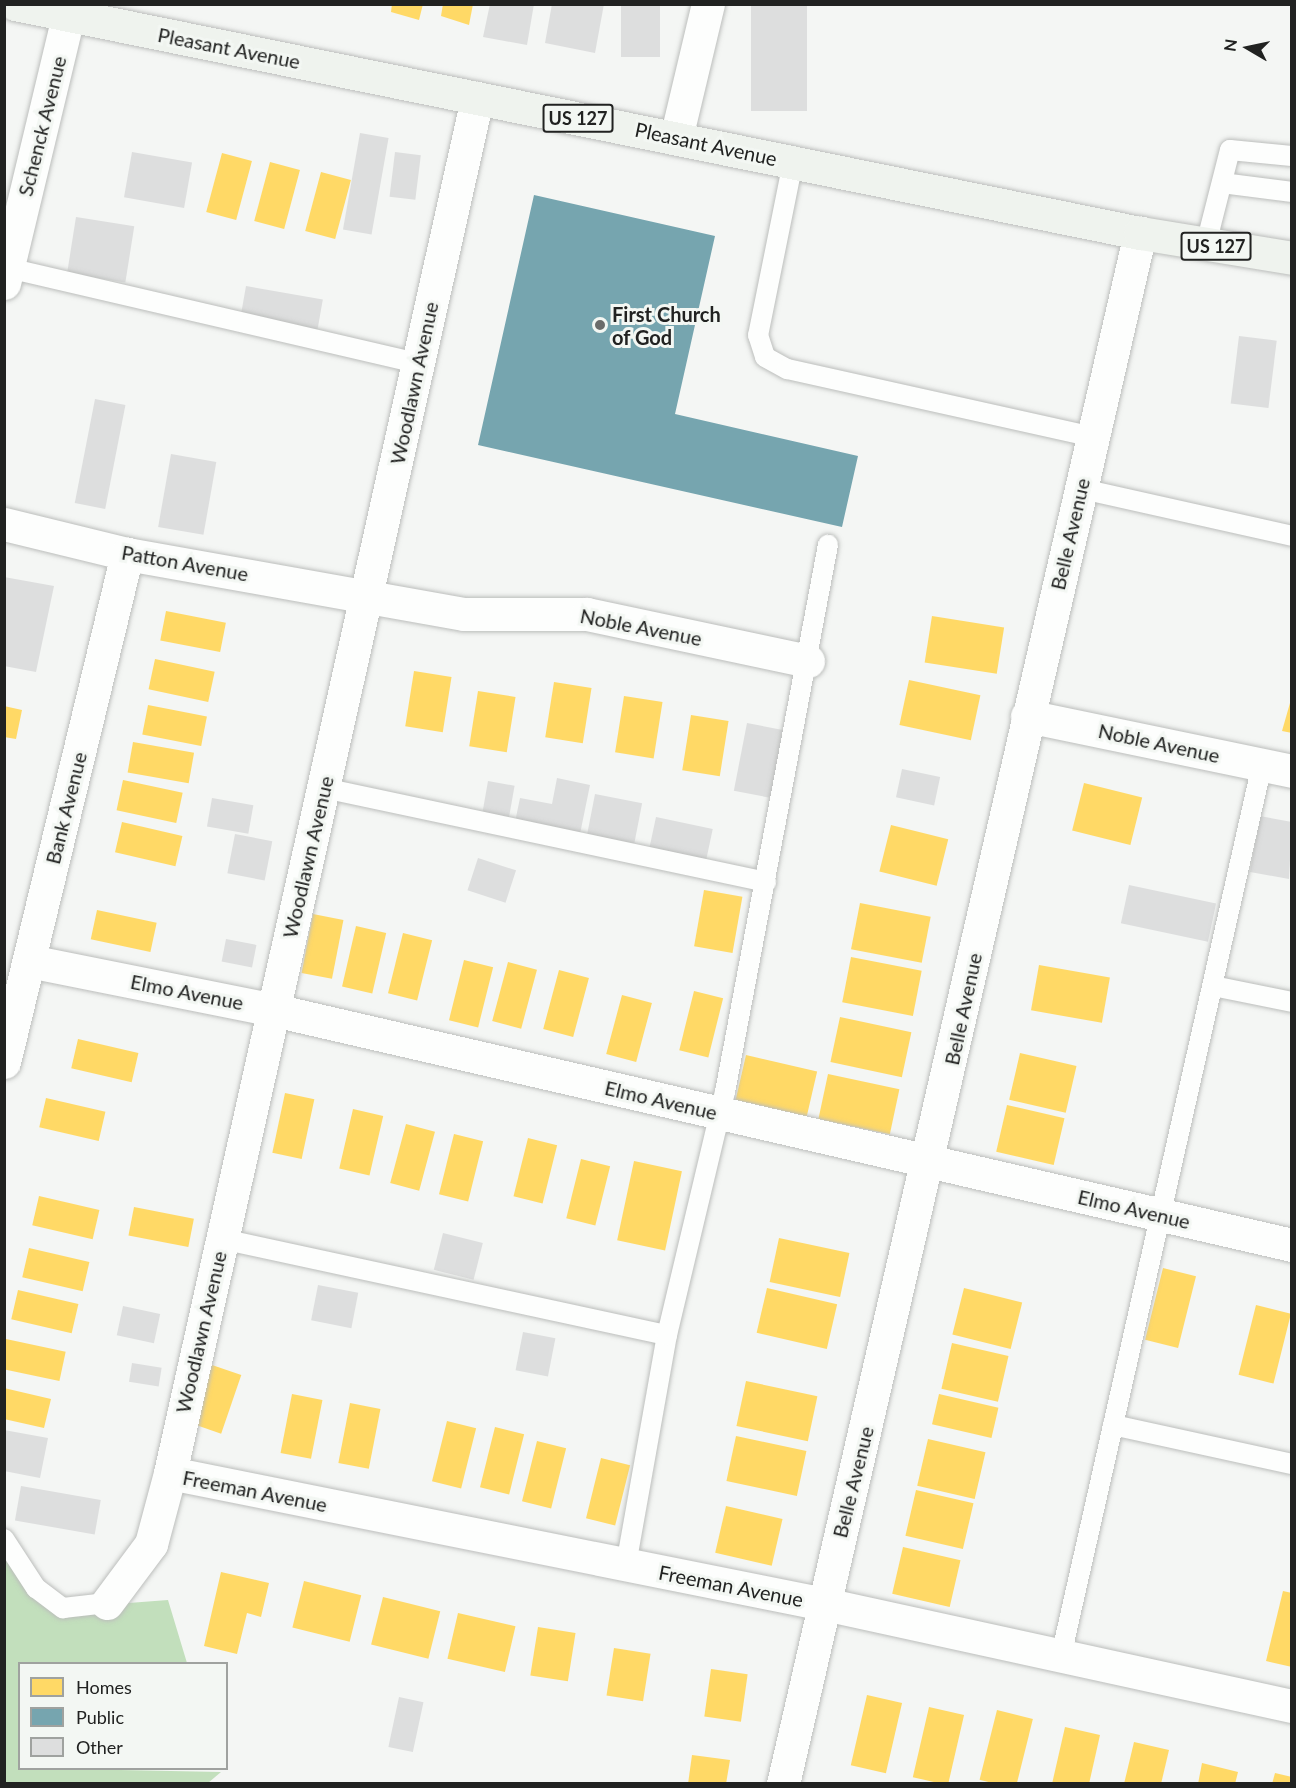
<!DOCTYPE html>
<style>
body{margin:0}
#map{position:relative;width:1296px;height:1788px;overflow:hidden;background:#f4f6f4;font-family:Lato,sans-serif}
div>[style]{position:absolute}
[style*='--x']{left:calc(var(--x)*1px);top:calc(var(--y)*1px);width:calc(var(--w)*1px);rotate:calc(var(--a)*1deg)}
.forest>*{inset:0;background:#c2dfbc}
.homes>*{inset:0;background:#ffd966;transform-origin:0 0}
.public>*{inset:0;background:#76a5af}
.building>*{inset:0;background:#dddede;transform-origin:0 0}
.roads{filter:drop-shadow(0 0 2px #bcbebc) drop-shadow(0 0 2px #bcbebc)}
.lane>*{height:20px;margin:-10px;padding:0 10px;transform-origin:10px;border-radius:10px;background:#fdfefd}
.street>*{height:33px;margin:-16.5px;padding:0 16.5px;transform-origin:16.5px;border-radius:16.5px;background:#fdfefd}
.primary>*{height:33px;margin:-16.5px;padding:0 16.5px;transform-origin:16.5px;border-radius:16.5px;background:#eff3ee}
.dots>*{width:16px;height:16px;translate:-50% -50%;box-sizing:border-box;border:3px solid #f3f7f3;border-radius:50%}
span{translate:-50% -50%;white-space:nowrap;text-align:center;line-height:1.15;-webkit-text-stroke:6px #f3f7f3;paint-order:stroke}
.shield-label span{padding:2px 4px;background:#f3f7f3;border:2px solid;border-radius:4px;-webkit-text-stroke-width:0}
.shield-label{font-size:18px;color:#212221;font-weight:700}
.street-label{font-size:20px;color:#212221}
.poi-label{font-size:20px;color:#212221;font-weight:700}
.left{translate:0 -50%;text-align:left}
.frame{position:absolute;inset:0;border:6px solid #212221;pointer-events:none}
.legend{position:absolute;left:18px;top:1662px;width:210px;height:108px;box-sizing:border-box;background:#f3f7f3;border:2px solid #9fa29f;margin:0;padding:8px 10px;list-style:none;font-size:18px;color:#212221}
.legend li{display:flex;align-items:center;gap:12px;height:30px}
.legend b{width:30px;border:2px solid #9fa29f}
.north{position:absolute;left:1218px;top:18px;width:60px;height:60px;-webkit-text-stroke:4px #f3f7f3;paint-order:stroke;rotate:279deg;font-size:16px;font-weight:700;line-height:24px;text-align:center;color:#212221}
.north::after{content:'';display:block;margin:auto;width:21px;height:27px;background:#212221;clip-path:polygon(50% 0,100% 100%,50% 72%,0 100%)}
</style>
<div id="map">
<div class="forest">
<i style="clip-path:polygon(4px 1539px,63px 1608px,168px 1600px,187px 1663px,20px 1664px,20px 1768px,221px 1772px,208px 1783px,5px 1783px)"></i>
</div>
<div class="homes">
<i style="clip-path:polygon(392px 4px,423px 4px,419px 20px,391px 12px)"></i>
<i style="clip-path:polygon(443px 4px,473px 4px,469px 25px,441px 16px)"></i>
<i style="left:222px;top:153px;width:31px;height:61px;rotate:15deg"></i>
<i style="left:270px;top:162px;width:31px;height:61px;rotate:15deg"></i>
<i style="left:321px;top:172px;width:31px;height:61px;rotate:15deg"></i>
<i style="left:166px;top:611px;width:61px;height:30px;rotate:11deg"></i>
<i style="left:932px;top:616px;width:73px;height:47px;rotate:9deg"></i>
<i style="left:155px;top:659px;width:61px;height:31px;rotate:12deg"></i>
<i style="left:414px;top:671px;width:38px;height:56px;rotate:9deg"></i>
<i style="left:909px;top:680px;width:73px;height:46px;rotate:12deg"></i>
<i style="left:554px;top:682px;width:38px;height:56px;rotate:9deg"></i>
<i style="left:478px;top:691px;width:38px;height:56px;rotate:9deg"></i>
<i style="left:624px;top:696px;width:39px;height:57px;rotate:9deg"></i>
<i style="clip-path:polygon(1292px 696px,1292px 733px,1282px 731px)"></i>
<i style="left:148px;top:705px;width:60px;height:30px;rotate:11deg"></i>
<i style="clip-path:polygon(4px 706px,22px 710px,16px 739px,4px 737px)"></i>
<i style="left:691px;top:715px;width:38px;height:56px;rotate:9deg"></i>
<i style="left:133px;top:742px;width:62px;height:31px;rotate:10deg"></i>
<i style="left:123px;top:780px;width:61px;height:31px;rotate:12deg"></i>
<i style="left:1084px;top:783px;width:60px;height:49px;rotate:14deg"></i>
<i style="left:122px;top:822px;width:62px;height:31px;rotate:13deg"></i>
<i style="left:891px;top:825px;width:59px;height:48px;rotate:14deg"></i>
<i style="left:704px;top:890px;width:39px;height:57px;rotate:10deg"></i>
<i style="left:860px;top:903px;width:72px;height:47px;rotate:11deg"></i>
<i style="left:97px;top:910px;width:61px;height:30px;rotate:12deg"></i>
<i style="left:313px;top:914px;width:31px;height:60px;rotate:11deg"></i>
<i style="left:356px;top:926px;width:31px;height:62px;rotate:13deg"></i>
<i style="left:403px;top:933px;width:30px;height:62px;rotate:14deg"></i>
<i style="left:851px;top:957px;width:72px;height:46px;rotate:11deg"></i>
<i style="left:464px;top:960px;width:30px;height:62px;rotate:14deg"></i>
<i style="left:508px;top:962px;width:30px;height:61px;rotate:15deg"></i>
<i style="left:1039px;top:965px;width:72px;height:46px;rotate:10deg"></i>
<i style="left:559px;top:970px;width:31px;height:61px;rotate:15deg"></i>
<i style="left:694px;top:991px;width:30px;height:61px;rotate:14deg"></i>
<i style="left:622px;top:995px;width:31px;height:61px;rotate:15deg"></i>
<i style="left:840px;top:1017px;width:73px;height:46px;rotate:12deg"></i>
<i style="left:78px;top:1039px;width:62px;height:30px;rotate:13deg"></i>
<i style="left:1020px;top:1053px;width:58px;height:48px;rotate:13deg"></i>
<i style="left:746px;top:1055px;width:73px;height:46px;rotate:13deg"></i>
<i style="left:828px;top:1074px;width:73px;height:46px;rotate:12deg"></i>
<i style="left:285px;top:1093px;width:30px;height:61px;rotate:12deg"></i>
<i style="left:46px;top:1098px;width:61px;height:30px;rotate:13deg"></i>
<i style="left:1007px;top:1105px;width:59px;height:48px;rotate:13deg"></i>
<i style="left:353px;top:1109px;width:31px;height:61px;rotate:13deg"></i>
<i style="left:406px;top:1124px;width:30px;height:61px;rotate:15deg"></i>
<i style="left:454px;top:1134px;width:30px;height:62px;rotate:14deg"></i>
<i style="left:528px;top:1138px;width:30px;height:60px;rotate:14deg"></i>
<i style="left:581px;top:1159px;width:30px;height:61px;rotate:14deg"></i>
<i style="left:634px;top:1161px;width:49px;height:81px;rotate:12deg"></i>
<i style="left:39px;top:1196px;width:62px;height:30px;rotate:13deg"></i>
<i style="left:134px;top:1207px;width:61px;height:29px;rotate:11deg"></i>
<i style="left:779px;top:1238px;width:72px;height:45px;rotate:12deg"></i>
<i style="left:29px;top:1248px;width:62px;height:30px;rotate:13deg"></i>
<i style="left:1163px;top:1268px;width:34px;height:74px;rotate:14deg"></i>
<i style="left:767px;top:1288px;width:72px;height:46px;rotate:13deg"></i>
<i style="left:964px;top:1288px;width:60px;height:48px;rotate:14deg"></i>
<i style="left:18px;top:1290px;width:62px;height:30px;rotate:13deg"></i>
<i style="left:1256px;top:1305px;width:36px;height:72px;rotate:14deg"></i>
<i style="left:6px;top:1339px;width:61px;height:30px;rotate:12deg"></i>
<i style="left:952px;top:1343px;width:58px;height:47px;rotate:13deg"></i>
<i style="left:212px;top:1365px;width:31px;height:62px;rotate:19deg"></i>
<i style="left:746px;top:1381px;width:73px;height:46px;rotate:12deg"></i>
<i style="clip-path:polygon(4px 1388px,51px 1399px,44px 1428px,4px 1419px)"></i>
<i style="left:292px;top:1394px;width:31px;height:60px;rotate:11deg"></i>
<i style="left:939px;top:1394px;width:61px;height:31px;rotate:13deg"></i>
<i style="left:350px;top:1403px;width:31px;height:61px;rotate:11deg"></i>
<i style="left:447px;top:1421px;width:30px;height:62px;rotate:14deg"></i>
<i style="left:495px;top:1427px;width:30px;height:62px;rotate:14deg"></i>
<i style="left:736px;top:1436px;width:72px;height:46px;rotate:12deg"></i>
<i style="left:928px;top:1439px;width:59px;height:48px;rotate:13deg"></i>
<i style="left:537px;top:1441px;width:30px;height:62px;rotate:14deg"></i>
<i style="left:601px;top:1458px;width:30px;height:62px;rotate:14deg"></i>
<i style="left:916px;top:1490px;width:59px;height:47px;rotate:13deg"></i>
<i style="left:726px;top:1506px;width:58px;height:48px;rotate:13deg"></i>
<i style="left:903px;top:1547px;width:59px;height:48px;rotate:13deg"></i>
<i style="clip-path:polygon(221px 1572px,269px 1583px,261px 1617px,247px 1613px,237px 1654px,204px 1646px)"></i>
<i style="left:304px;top:1581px;width:59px;height:48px;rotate:14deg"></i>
<i style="clip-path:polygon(1283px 1591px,1292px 1593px,1292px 1667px,1266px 1661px)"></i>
<i style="left:383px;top:1597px;width:59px;height:49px;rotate:14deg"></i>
<i style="left:458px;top:1613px;width:59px;height:47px;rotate:13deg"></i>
<i style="left:538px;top:1627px;width:38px;height:49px;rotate:9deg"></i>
<i style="left:614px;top:1648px;width:37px;height:48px;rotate:9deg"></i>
<i style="left:711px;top:1669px;width:37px;height:48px;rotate:8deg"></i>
<i style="left:867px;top:1695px;width:36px;height:72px;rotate:13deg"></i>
<i style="left:929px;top:1707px;width:36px;height:72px;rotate:13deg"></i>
<i style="left:997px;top:1710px;width:37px;height:72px;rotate:14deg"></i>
<i style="clip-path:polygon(1065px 1727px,1100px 1735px,1089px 1784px,1052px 1784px)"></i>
<i style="clip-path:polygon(1134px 1742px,1169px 1750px,1161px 1784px,1124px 1784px)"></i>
<i style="clip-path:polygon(692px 1755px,730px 1760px,726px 1784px,688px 1784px)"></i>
<i style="clip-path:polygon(1202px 1763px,1238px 1772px,1235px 1784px,1198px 1784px)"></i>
<i style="clip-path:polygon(1275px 1773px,1292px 1777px,1292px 1784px,1272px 1784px)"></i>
</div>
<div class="public">
<i style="clip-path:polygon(534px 195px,715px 236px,675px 414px,858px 456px,842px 527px,478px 445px)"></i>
</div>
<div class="building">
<i style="clip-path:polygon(490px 4px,534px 4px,527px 45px,483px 37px)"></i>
<i style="clip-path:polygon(552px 4px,604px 4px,595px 53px,545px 43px)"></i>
<i style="left:621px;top:4px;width:39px;height:53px"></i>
<i style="left:751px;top:4px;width:56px;height:107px"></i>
<i style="left:360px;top:133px;width:29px;height:98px;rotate:10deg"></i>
<i style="left:132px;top:152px;width:61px;height:46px;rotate:10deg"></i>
<i style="left:395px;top:152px;width:26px;height:45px;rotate:7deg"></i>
<i style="left:76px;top:217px;width:59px;height:57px;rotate:9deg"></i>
<i style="left:246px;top:286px;width:78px;height:36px;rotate:10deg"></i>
<i style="left:1239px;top:336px;width:38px;height:68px;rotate:7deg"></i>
<i style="left:95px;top:399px;width:31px;height:106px;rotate:11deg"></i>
<i style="left:171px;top:454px;width:46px;height:74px;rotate:10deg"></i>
<i style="clip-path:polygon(4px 577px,54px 586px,36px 672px,4px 666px)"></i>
<i style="left:747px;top:723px;width:43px;height:69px;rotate:11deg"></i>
<i style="left:902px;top:769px;width:39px;height:29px;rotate:12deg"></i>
<i style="clip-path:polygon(557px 778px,590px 785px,580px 834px,515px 822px,520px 798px,552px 804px)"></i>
<i style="left:488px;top:781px;width:27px;height:40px;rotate:10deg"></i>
<i style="left:595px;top:794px;width:48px;height:41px;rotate:11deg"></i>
<i style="left:212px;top:798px;width:42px;height:29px;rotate:10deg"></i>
<i style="clip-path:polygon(1260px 816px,1292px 822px,1289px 879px,1250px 872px)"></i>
<i style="left:656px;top:817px;width:58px;height:31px;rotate:12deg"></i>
<i style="left:235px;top:834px;width:38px;height:40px;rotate:11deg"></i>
<i style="left:478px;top:858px;width:40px;height:34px;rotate:18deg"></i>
<i style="left:1129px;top:885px;width:89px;height:39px;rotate:12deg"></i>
<i style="left:226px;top:939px;width:31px;height:23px;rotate:11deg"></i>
<i style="left:443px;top:1233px;width:41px;height:38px;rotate:14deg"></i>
<i style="left:318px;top:1285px;width:41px;height:36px;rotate:11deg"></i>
<i style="left:123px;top:1306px;width:38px;height:30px;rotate:12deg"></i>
<i style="left:523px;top:1332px;width:33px;height:39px;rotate:11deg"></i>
<i style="left:132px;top:1363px;width:30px;height:19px;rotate:9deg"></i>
<i style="clip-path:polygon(4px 1430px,48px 1438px,40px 1478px,4px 1471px)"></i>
<i style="left:21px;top:1486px;width:81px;height:35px;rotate:10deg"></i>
<i style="left:399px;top:1697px;width:25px;height:51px;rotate:12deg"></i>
</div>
<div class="roads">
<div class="lane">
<i style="--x:793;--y:162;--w:177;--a:101.4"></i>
<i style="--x:758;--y:335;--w:23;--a:72"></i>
<i style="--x:765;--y:357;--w:25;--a:29"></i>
<i style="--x:787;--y:369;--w:313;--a:12.5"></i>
<i style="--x:1222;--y:183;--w:71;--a:7.3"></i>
<i style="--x:1206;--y:244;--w:97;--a:-75.7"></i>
<i style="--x:1230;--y:150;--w:62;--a:5.5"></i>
<i style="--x:4;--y:267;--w:425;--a:13.1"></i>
<i style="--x:1082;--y:489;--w:215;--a:12.6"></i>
<i style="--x:324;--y:788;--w:452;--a:12"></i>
<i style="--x:1213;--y:986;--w:81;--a:11.4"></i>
<i style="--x:222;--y:1239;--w:455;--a:12.2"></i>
<i style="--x:1113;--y:1425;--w:183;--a:12.3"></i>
<i style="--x:4;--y:1539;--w:59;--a:56.9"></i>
<i style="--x:36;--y:1588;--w:34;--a:37"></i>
<i style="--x:63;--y:1608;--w:44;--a:-6.5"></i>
<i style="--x:626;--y:1565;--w:234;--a:-79.9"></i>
<i style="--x:667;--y:1335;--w:250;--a:-76.6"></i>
<i style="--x:725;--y:1092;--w:557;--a:-79.34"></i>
<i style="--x:1061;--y:1656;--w:913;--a:-77.29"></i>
</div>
<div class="street">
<i style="--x:676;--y:138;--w:138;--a:-76.6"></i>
<i style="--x:4;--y:283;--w:287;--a:-76.5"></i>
<i style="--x:4;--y:524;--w:127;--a:13.7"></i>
<i style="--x:127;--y:554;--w:342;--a:10.1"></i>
<i style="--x:464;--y:614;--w:123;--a:0"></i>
<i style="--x:587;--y:614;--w:226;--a:12"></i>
<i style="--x:1027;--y:716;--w:271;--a:11.7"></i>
<i style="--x:29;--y:961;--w:250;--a:11.3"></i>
<i style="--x:274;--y:1010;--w:1045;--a:13"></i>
<i style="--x:4;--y:1062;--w:523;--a:-76.39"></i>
<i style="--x:170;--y:1473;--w:667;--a:11.33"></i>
<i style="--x:824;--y:1604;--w:479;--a:12.3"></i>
<i style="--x:107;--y:1603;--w:74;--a:-53.3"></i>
<i style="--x:151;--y:1544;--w:73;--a:-75"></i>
<i style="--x:170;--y:1473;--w:1409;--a:-77.41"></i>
<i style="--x:783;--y:1784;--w:1592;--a:-77.04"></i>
</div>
<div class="primary">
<i style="--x:15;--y:4;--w:1148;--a:11.51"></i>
<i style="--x:1140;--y:233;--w:154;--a:9.3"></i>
</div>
</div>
<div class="dots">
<i style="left:600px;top:325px;background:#6b6c6b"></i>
</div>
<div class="shield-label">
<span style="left:578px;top:118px">US 127</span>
<span style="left:1216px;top:246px">US 127</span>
</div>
<div class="street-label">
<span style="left:229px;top:48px;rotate:11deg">Pleasant Avenue</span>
<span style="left:42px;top:126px;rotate:-76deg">Schenck Avenue</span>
<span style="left:706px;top:144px;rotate:12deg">Pleasant Avenue</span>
<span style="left:414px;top:383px;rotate:-78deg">Woodlawn Avenue</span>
<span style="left:1070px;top:534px;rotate:-77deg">Belle Avenue</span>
<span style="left:185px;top:563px;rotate:10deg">Patton Avenue</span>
<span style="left:641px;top:627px;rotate:11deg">Noble Avenue</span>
<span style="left:1159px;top:743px;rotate:12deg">Noble Avenue</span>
<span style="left:66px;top:808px;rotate:-76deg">Bank Avenue</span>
<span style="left:308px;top:857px;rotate:-77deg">Woodlawn Avenue</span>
<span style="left:187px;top:992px;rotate:11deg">Elmo Avenue</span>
<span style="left:963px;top:1009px;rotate:-78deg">Belle Avenue</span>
<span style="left:661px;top:1100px;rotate:13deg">Elmo Avenue</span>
<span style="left:1134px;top:1209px;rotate:13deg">Elmo Avenue</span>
<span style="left:201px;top:1332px;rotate:-77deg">Woodlawn Avenue</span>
<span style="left:853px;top:1482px;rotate:-76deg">Belle Avenue</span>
<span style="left:255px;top:1491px;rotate:11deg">Freeman Avenue</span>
<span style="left:731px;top:1586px;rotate:11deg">Freeman Avenue</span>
</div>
<div class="poi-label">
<span class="left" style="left:612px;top:326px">First Church<br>of God</span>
</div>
<div class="frame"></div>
<ul class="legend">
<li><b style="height:16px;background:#ffd966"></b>Homes</li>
<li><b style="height:16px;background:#76a5af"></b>Public</li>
<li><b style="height:16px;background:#dddede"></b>Other</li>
</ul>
<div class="north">N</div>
</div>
